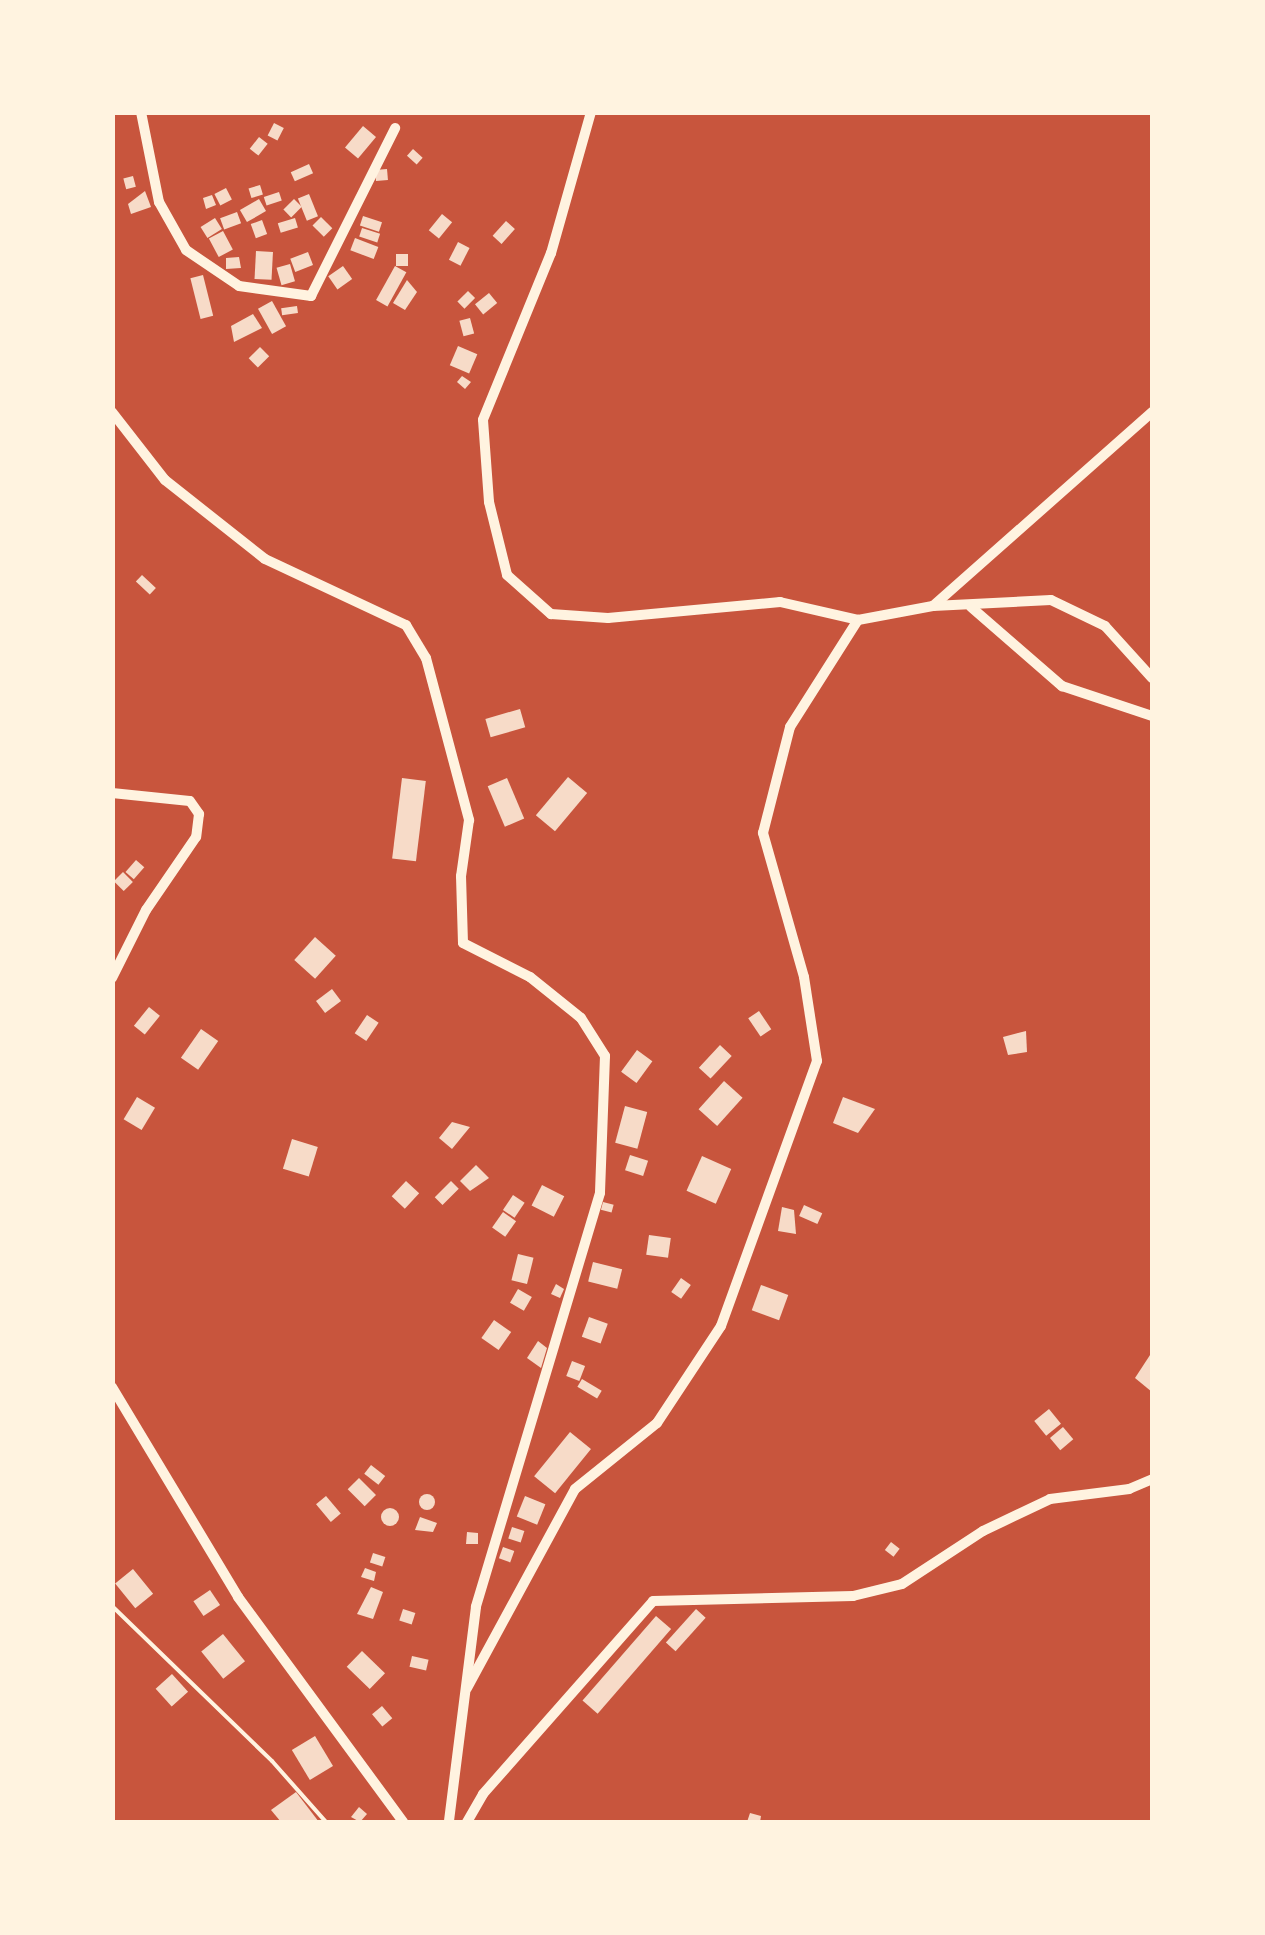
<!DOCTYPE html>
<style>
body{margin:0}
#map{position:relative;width:1265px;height:1935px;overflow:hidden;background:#c8553d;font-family:"IBM Plex Sans",sans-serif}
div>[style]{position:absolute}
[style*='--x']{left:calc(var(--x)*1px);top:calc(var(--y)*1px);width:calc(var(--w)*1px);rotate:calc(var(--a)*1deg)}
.building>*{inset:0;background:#f7dbc8;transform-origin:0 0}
.round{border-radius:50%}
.path>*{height:4px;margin:-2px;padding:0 2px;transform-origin:2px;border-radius:2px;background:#fff3e0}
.minor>*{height:10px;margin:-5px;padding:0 5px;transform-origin:5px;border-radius:5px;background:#fff3e0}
span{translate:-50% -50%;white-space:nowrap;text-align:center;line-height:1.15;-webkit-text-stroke:8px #fff3e0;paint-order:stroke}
.frame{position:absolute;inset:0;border:115px solid #fff3e0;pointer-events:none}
</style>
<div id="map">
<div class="building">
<i style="left:274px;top:123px;width:11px;height:14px;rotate:27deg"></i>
<i style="left:363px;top:126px;width:17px;height:28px;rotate:40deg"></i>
<i style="left:259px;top:137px;width:11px;height:15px;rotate:38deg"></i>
<i style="left:413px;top:149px;width:13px;height:9px;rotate:42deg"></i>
<i style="left:309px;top:164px;width:10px;height:20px;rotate:66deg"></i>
<i style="left:387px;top:169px;width:11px;height:12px;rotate:85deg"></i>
<i style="left:133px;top:176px;width:11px;height:10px;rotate:75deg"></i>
<i style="left:260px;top:185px;width:10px;height:12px;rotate:73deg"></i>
<i style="left:226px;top:188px;width:13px;height:13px;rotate:63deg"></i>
<i style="clip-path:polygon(145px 191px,151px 207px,131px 214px,128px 204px)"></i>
<i style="left:279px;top:192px;width:9px;height:16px;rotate:72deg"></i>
<i style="left:309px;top:194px;width:24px;height:12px;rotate:68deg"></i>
<i style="clip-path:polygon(212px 195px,216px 205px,206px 209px,203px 198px)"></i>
<i style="left:259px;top:199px;width:14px;height:22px;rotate:60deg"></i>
<i style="left:294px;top:199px;width:11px;height:15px;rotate:45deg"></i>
<i style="left:237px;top:212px;width:12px;height:18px;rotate:70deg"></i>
<i style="left:442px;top:214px;width:13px;height:21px;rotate:39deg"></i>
<i style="left:363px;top:216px;width:20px;height:10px;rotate:18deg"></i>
<i style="left:321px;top:217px;width:16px;height:12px;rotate:45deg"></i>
<i style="left:215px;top:218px;width:13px;height:17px;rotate:58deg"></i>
<i style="left:295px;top:218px;width:10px;height:18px;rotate:73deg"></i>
<i style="left:262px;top:220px;width:15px;height:12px;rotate:70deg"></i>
<i style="left:506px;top:221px;width:12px;height:20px;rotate:42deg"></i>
<i style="left:362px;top:228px;width:19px;height:9px;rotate:18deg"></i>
<i style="left:223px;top:231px;width:21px;height:16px;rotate:62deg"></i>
<i style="left:355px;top:238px;width:25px;height:13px;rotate:21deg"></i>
<i style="left:458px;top:242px;width:13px;height:20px;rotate:27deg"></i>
<i style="left:256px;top:251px;width:17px;height:28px;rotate:3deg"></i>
<i style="left:308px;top:252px;width:14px;height:19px;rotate:69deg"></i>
<i style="left:396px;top:254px;width:12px;height:12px"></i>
<i style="clip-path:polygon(239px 257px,241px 268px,226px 269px,226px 258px)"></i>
<i style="left:290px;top:264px;width:18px;height:14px;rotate:74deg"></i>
<i style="left:343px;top:266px;width:16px;height:18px;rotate:55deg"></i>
<i style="left:395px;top:266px;width:13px;height:39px;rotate:29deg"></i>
<i style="left:203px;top:275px;width:42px;height:13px;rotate:76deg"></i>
<i style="clip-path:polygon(407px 280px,417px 292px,405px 310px,393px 303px)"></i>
<i style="left:468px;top:291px;width:10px;height:15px;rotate:45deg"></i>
<i style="left:489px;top:293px;width:13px;height:18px;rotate:51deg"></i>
<i style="left:272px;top:301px;width:29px;height:16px;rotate:61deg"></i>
<i style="left:297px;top:306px;width:7px;height:16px;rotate:82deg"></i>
<i style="clip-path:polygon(253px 314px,262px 328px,234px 342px,231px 326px)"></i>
<i style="left:470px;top:318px;width:16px;height:11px;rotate:75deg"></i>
<i style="left:458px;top:346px;width:21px;height:21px;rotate:23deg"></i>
<i style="left:260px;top:347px;width:13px;height:16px;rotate:45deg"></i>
<i style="clip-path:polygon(462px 376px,471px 382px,465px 389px,457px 382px)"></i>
<i style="left:142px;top:575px;width:19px;height:9px;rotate:43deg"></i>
<i style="left:520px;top:709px;width:19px;height:36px;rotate:74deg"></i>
<i style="left:568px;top:777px;width:25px;height:50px;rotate:40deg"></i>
<i style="left:402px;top:778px;width:24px;height:81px;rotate:7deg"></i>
<i style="left:507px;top:778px;width:44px;height:21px;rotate:67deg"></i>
<i style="left:136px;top:860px;width:11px;height:16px;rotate:41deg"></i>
<i style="left:123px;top:872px;width:14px;height:13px;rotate:45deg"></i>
<i style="left:315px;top:937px;width:28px;height:31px;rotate:42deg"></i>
<i style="left:332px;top:989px;width:15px;height:20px;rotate:53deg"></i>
<i style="left:149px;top:1007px;width:14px;height:24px;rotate:39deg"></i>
<i style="left:759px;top:1011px;width:22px;height:13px;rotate:56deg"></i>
<i style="left:367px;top:1015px;width:14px;height:22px;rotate:34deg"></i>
<i style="left:201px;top:1029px;width:21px;height:35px;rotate:35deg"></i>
<i style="clip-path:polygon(1026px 1031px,1027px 1052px,1008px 1055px,1003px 1037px)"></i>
<i style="left:720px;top:1045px;width:16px;height:31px;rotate:43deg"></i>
<i style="left:637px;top:1050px;width:19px;height:27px;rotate:36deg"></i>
<i style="left:724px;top:1081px;width:25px;height:38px;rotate:42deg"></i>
<i style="left:137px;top:1097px;width:21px;height:26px;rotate:31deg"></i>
<i style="clip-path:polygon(843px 1097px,875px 1109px,858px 1133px,833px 1123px)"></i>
<i style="left:625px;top:1106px;width:23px;height:38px;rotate:15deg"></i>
<i style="clip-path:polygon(452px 1122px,470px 1127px,452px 1149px,439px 1138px)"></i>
<i style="left:292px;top:1139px;width:27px;height:31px;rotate:17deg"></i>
<i style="left:630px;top:1155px;width:19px;height:16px;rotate:18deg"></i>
<i style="left:702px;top:1156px;width:32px;height:38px;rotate:24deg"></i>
<i style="clip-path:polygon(476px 1165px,489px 1178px,470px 1191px,460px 1181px)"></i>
<i style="left:406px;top:1181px;width:18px;height:21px;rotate:43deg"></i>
<i style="left:451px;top:1181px;width:11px;height:23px;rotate:45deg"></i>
<i style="left:542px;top:1185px;width:25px;height:23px;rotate:27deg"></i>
<i style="left:513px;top:1195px;width:14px;height:18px;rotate:34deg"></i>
<i style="left:603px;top:1202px;width:11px;height:8px;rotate:15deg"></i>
<i style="left:804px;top:1205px;width:20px;height:12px;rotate:24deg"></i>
<i style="clip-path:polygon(782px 1207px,794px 1210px,796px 1234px,778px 1231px)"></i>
<i style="left:503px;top:1212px;width:16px;height:19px;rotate:35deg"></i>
<i style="left:649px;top:1235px;width:22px;height:20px;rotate:8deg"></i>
<i style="left:518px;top:1254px;width:16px;height:27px;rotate:14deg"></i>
<i style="left:593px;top:1262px;width:30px;height:20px;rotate:14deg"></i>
<i style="left:681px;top:1278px;width:12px;height:17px;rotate:35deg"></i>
<i style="clip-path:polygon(556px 1284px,564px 1289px,560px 1298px,551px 1294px)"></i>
<i style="left:761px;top:1285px;width:29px;height:27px;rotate:20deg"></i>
<i style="left:518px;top:1289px;width:16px;height:16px;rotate:30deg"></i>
<i style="left:589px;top:1317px;width:20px;height:21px;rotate:20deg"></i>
<i style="left:494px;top:1320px;width:21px;height:22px;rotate:35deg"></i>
<i style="clip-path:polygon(538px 1341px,547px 1348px,541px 1368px,527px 1358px)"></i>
<i style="clip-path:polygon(1152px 1352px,1152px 1392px,1135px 1378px)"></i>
<i style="left:572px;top:1361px;width:14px;height:16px;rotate:21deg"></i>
<i style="left:582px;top:1379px;width:23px;height:9px;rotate:31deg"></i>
<i style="left:1049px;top:1409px;width:19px;height:19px;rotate:51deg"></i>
<i style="left:1063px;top:1427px;width:16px;height:17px;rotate:50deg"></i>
<i style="left:570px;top:1432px;width:27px;height:57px;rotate:39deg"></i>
<i style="left:371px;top:1465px;width:18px;height:11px;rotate:38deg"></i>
<i style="left:359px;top:1478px;width:24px;height:16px;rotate:45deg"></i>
<i class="round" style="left:419px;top:1494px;width:16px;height:16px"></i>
<i style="left:326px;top:1496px;width:23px;height:13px;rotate:50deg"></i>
<i style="left:525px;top:1496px;width:22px;height:22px;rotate:22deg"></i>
<i class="round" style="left:381px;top:1508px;width:18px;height:18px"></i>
<i style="clip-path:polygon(420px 1517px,437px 1523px,433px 1532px,415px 1530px)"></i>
<i style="left:512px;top:1527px;width:13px;height:12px;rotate:18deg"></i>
<i style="clip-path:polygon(467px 1532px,478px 1533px,478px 1544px,466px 1544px)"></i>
<i style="left:891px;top:1542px;width:11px;height:10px;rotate:38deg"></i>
<i style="left:503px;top:1547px;width:12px;height:12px;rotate:20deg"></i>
<i style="left:373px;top:1553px;width:13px;height:10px;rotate:18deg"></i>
<i style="clip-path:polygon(365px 1568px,376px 1572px,374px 1581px,361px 1577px)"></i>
<i style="left:133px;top:1569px;width:32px;height:23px;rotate:51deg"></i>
<i style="clip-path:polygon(371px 1587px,383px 1592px,373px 1619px,357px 1614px)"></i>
<i style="left:210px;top:1590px;width:18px;height:20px;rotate:56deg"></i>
<i style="left:403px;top:1609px;width:13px;height:12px;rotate:18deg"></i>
<i style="left:696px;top:1609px;width:13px;height:45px;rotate:42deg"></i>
<i style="left:656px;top:1616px;width:20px;height:112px;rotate:41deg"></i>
<i style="left:223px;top:1634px;width:35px;height:28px;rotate:51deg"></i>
<i style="left:362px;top:1651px;width:32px;height:22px;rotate:44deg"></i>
<i style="left:412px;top:1656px;width:17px;height:11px;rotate:13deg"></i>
<i style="left:172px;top:1674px;width:24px;height:22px;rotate:48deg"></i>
<i style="left:382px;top:1706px;width:16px;height:13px;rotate:50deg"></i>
<i style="left:315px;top:1736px;width:35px;height:27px;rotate:59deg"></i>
<i style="clip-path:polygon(296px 1792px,319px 1822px,281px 1822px,271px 1810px)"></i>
<i style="clip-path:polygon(359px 1807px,367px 1814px,360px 1822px,351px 1817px)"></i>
<i style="clip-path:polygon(750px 1813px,761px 1816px,760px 1822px,747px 1822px)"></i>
</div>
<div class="path">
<i style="--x:112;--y:1606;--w:223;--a:44.1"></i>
<i style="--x:272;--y:1761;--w:81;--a:48.5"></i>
</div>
<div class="minor">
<i style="--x:141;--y:112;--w:92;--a:78.7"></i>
<i style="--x:159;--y:202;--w:55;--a:60.6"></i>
<i style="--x:186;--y:250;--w:64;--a:34.2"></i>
<i style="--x:239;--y:286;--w:73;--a:7.9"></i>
<i style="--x:311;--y:296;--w:188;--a:-63.4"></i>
<i style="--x:591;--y:112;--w:147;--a:105.8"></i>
<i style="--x:551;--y:253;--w:180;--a:112.2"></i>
<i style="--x:483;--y:420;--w:82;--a:85.8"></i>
<i style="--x:489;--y:502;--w:75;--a:76.1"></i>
<i style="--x:507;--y:575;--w:59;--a:41.6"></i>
<i style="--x:551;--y:614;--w:57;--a:4"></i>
<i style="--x:608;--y:618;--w:173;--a:-5.3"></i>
<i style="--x:780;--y:602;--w:80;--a:13"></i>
<i style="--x:112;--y:412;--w:86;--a:52.1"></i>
<i style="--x:165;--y:480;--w:127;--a:38.3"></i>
<i style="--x:265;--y:559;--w:156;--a:25.1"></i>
<i style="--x:406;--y:625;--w:39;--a:59"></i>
<i style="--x:426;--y:658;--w:168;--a:75.1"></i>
<i style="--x:469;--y:820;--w:57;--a:98.1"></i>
<i style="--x:461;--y:876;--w:67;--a:88.3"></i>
<i style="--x:463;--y:943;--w:75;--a:26.9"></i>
<i style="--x:530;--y:977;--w:65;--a:38.8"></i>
<i style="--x:581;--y:1018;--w:45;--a:57.7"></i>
<i style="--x:605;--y:1056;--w:137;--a:92.1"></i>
<i style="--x:600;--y:1193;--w:432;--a:106.7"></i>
<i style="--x:476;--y:1607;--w:217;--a:97.2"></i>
<i style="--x:933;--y:606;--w:293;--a:-41.5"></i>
<i style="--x:971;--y:607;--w:121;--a:41"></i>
<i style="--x:1062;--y:686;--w:95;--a:18.4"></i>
<i style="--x:112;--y:793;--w:78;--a:5.9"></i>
<i style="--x:190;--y:801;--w:16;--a:55"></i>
<i style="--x:199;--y:814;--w:23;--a:97"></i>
<i style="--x:196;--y:837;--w:88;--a:124.4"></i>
<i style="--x:146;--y:910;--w:76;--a:116.6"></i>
<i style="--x:112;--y:1387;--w:245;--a:59"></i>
<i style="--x:238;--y:1597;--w:279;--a:53.7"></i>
<i style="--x:467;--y:1688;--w:226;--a:-61.5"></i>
<i style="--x:575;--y:1489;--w:105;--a:-38.8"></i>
<i style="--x:657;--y:1423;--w:116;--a:-56.6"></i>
<i style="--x:721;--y:1326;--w:282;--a:-70.1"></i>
<i style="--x:817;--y:1061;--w:85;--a:-98.8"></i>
<i style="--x:804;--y:977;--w:150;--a:-105.9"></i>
<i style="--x:763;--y:833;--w:109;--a:-75.7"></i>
<i style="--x:790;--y:727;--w:127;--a:-57.6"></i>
<i style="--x:858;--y:620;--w:76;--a:-10.6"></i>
<i style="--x:933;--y:606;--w:118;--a:-2.9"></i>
<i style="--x:1051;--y:600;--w:60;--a:25.7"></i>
<i style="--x:1105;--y:626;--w:70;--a:47.9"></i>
<i style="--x:467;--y:1822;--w:32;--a:-60"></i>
<i style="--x:483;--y:1794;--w:257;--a:-48.6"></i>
<i style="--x:653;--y:1601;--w:200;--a:-1.4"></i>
<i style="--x:853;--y:1596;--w:50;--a:-13.8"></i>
<i style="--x:902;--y:1584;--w:97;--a:-33.2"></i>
<i style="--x:983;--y:1531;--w:74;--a:-25.5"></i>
<i style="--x:1050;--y:1499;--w:80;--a:-7.2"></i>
<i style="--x:1129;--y:1489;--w:25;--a:-23"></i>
</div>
<div class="frame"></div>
</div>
